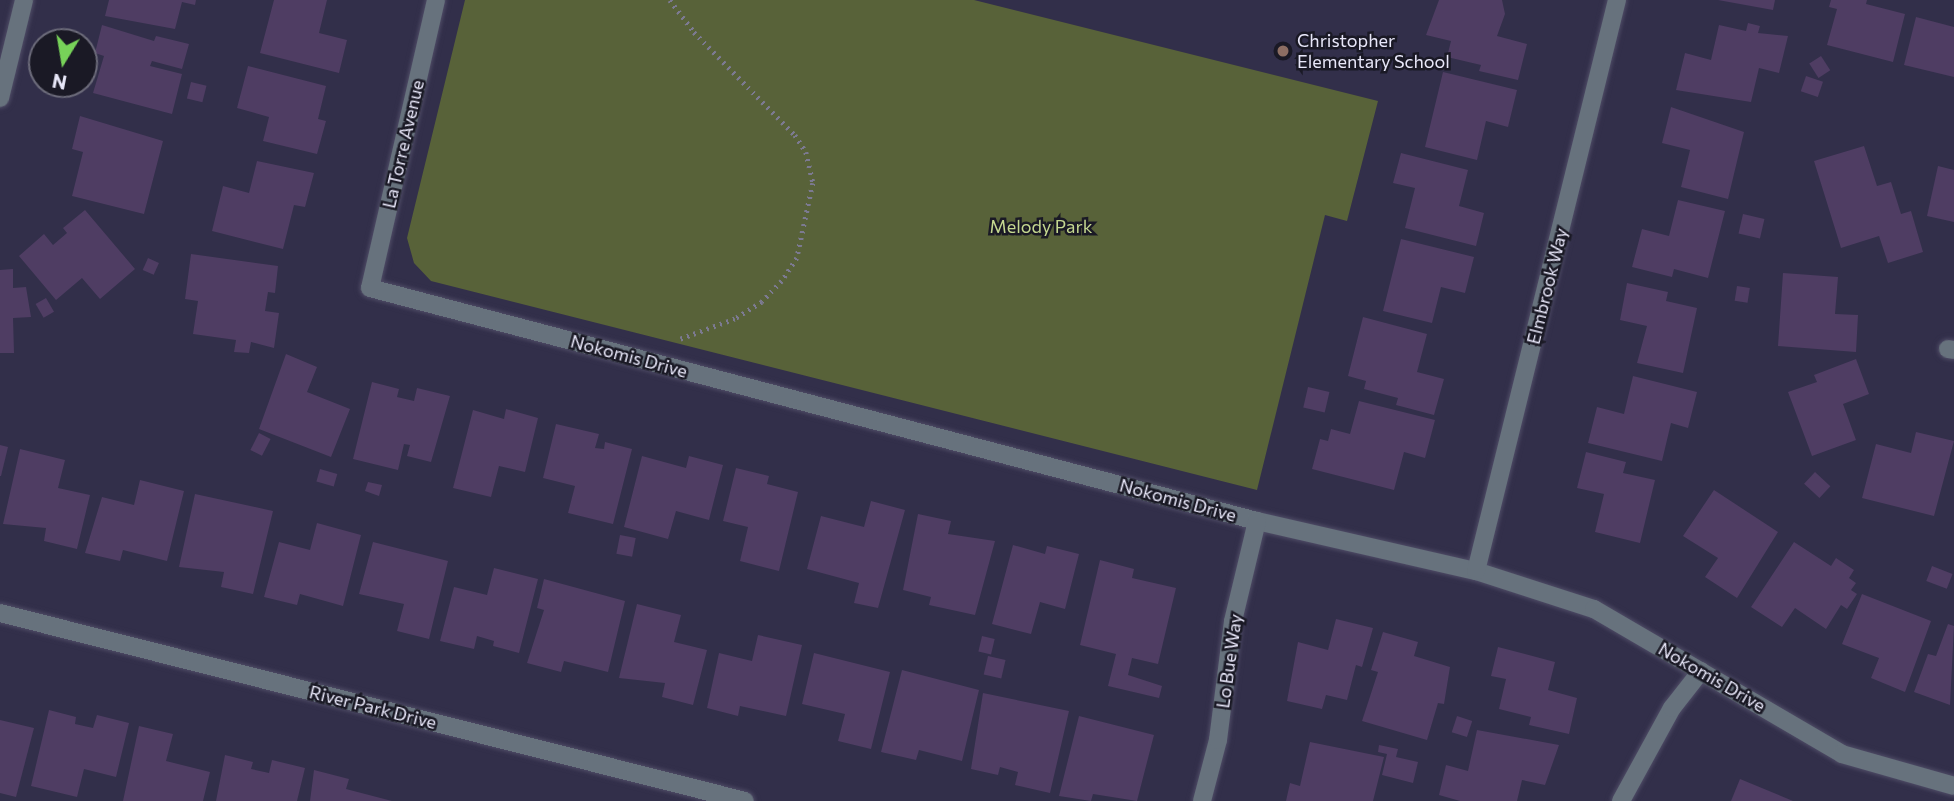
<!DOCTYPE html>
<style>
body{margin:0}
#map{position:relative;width:1954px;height:801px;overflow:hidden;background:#322f4a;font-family:Commissioner,sans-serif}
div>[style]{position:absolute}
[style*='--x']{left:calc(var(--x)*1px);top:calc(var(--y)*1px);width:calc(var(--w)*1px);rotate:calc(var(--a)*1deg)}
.green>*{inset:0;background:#586239}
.building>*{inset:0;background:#4f3d63;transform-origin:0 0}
.path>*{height:4.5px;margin-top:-2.25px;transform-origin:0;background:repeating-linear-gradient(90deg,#7c7a91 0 2px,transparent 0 7px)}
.roads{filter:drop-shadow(0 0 2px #4f4c66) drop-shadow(0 0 2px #4f4c66)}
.street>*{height:18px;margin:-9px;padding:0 9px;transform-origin:9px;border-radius:9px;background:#67727d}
.dots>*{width:19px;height:19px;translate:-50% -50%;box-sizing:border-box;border:4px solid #1a1925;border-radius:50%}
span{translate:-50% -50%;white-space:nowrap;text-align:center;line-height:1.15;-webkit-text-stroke:5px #1a1925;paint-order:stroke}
.poi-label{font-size:18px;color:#e8e7f9}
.left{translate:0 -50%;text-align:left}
.street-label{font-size:18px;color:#e8e7f9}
.park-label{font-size:18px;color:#c5d890}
.north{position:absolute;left:28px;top:28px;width:70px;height:70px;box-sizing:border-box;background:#1a1925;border:2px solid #6c6b7a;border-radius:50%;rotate:191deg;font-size:19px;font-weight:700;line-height:28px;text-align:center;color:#e8e7f9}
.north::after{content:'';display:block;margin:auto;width:24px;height:32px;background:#77d259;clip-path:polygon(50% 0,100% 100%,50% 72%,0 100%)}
</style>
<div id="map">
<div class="green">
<i style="clip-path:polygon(465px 0,974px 0,1378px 101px,1347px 221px,1325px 215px,1257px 490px,431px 281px,414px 263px,407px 238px)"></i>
</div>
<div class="building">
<i style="clip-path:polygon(109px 0,196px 0,195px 5px,182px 2px,175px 29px,105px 16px)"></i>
<i style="clip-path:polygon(274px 0,327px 0,319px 33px,347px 40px,339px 73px,260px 53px)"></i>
<i style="clip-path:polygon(1439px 0,1502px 0,1505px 14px,1497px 36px,1527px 44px,1518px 80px,1479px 71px,1481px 65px,1447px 57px,1451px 41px,1426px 35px)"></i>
<i style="clip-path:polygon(1718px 0,1775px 0,1773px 10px)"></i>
<i style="clip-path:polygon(1831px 0,1867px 0,1866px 4px,1905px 14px,1893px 62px,1827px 45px,1837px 9px,1829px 7px)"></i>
<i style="clip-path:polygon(1916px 17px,1954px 27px,1954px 77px,1904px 65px)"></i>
<i style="clip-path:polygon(1748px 23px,1760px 26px,1758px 33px,1788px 36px,1779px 73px,1759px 68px,1751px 102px,1676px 90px,1685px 53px,1711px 60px,1719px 25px,1746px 31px)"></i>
<i style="clip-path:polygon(102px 25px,154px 41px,156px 36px,189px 44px,182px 69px,152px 61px,150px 66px,182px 74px,172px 114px,93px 93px,104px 56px,95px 53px)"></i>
<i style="left:1821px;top:56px;width:17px;height:14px;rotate:57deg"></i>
<i style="clip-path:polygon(248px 66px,326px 86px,318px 119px,326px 121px,317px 154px,263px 141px,269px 117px,237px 108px)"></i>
<i style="clip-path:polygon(1443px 72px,1517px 90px,1508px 127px,1486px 121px,1477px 160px,1425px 147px)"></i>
<i style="left:1806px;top:76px;width:18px;height:16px;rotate:19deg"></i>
<i style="left:191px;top:82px;width:16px;height:17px;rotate:14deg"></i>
<i style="clip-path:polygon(1671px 107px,1744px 132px,1728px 199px,1681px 187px,1690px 150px,1662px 143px)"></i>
<i style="clip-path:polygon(80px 116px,163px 141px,144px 214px,72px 196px,83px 152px,72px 149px)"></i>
<i style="clip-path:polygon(1864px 146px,1877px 186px,1891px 182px,1901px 214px,1911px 211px,1923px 252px,1888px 263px,1879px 236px,1841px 248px,1814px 161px)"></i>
<i style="clip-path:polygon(1401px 153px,1468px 170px,1459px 206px,1484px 213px,1476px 246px,1405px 228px,1415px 188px,1393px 183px)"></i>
<i style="clip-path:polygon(257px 161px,314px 173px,305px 207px,294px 205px,283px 249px,212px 231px,223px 186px,249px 193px)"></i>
<i style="clip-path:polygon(1938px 166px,1954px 170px,1954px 222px,1927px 216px)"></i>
<i style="clip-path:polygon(1678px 200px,1725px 211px,1708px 278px,1674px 269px,1672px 277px,1632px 267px,1642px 229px,1669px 236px)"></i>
<i style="clip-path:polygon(85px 210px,135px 269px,100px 299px,82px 278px,56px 300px,19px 256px,44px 234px,53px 245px,67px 233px,63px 228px)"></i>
<i style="left:1743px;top:214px;width:22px;height:20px;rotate:13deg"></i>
<i style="clip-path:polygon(1401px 239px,1474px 257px,1465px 293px,1441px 287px,1432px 323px,1383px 311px)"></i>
<i style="clip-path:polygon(191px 254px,278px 266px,275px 293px,268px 292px,265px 311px,279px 313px,274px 348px,251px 342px,249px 353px,234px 352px,236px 340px,193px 334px,198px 301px,185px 299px)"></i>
<i style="left:148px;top:258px;width:12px;height:13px;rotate:24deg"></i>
<i style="clip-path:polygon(13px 269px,13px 288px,26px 287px,31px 317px,13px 318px,14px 353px,0 353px,0 270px)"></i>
<i style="clip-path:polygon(1783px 273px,1838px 277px,1835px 314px,1858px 315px,1856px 352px,1778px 346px)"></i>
<i style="clip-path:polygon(1627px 283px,1668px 292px,1666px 301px,1697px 308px,1683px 373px,1637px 363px,1647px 326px,1620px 320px)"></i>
<i style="left:1737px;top:286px;width:13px;height:15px;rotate:9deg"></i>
<i style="left:46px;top:298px;width:16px;height:12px;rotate:60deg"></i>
<i style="clip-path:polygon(1363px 317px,1427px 334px,1417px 372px,1444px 379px,1434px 415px,1396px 405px,1398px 398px,1364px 389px,1366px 381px,1348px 376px)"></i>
<i style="clip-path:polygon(286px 354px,317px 367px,307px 392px,350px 409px,331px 457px,259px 429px)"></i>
<i style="clip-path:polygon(1856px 359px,1869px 394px,1843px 404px,1856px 440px,1812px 456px,1788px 392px,1817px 382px,1814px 375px)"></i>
<i style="clip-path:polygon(1633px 376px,1697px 392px,1688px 428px,1671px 423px,1662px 461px,1588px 443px,1597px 407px,1624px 414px)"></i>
<i style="clip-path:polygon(372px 382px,399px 389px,397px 397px,414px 401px,417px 388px,450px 396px,431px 462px,407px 456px,410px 445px,404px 444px,398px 470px,353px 459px)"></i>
<i style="left:1308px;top:387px;width:22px;height:21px;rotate:13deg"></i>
<i style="clip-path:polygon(1359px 401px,1435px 420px,1425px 458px,1404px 452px,1394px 490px,1312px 469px,1320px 439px,1328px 441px,1331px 429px,1350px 434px)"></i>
<i style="clip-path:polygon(506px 409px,538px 418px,525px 472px,499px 466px,491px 497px,453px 488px,473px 410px,504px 419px)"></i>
<i style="clip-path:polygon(556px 424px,599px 434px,595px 448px,604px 449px,605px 442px,632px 449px,613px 524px,568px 513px,575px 486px,543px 478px)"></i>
<i style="clip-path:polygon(1916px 432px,1954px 441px,1934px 516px,1862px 498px,1876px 444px,1911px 453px)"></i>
<i style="left:259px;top:433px;width:13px;height:19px;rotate:27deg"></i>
<i style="clip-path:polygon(0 445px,8px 447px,1px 476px,0 476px)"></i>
<i style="clip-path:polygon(20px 449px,65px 460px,58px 488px,90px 495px,77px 549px,44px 541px,46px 528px,3px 524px)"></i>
<i style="clip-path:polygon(1586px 452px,1626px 462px,1623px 473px,1655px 480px,1640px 543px,1595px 532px,1604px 494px,1577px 488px)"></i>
<i style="clip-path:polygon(642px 456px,686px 468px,689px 456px,723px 465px,709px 520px,676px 511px,668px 539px,624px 527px)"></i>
<i style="clip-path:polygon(736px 468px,769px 476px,767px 484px,798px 492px,779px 571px,740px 561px,748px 527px,723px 521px)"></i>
<i style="left:320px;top:469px;width:18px;height:13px;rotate:16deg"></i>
<i style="left:1815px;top:472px;width:21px;height:16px;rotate:43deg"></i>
<i style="clip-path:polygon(140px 480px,184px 491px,167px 561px,123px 550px,120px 561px,85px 553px,102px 497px,134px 505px)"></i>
<i style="clip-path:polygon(368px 482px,382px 485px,379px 496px,365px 491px)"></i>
<i style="clip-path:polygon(1714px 490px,1778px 532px,1737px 598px,1705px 577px,1718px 558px,1683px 536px)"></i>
<i style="clip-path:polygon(195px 494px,273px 511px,253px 594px,221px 587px,224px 572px,179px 567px)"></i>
<i style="clip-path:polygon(871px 501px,905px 510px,878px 608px,854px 603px,859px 583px,807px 569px,821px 516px,864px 527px)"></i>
<i style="clip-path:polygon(918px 514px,951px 521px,948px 534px,995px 541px,975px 615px,929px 605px,931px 597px,903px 590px)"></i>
<i style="clip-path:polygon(317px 523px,361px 535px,343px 606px,300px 594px,297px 605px,264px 597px,279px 542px,310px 550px)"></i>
<i style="left:620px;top:535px;width:16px;height:19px;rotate:11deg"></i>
<i style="clip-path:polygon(373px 542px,448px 561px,429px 639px,397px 631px,404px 604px,359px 594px)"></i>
<i style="clip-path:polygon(1794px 542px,1831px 566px,1836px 558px,1854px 570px,1849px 578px,1856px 583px,1851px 590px,1857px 594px,1847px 609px,1841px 605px,1826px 629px,1795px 608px,1782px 627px,1751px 607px)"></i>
<i style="clip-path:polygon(1013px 545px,1045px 554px,1047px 546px,1079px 554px,1065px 609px,1040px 602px,1031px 634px,992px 624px)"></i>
<i style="clip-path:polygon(1100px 560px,1134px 569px,1132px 578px,1176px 588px,1158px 664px,1132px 658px,1128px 675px,1162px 686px,1159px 698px,1108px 686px,1116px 654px,1080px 645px)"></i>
<i style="left:1932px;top:566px;width:22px;height:16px;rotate:21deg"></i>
<i style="clip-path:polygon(494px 568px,538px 579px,519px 653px,493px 646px,494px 641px,477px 636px,474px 649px,440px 641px,454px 587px,487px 595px)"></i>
<i style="clip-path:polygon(544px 579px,625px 601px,608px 672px,564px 661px,561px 672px,527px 663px,544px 610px,537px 608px)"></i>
<i style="clip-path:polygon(1862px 594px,1931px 621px,1905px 692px,1871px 678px,1879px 658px,1842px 644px)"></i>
<i style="clip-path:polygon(637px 604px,681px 615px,674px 642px,707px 650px,693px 705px,662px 697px,665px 683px,619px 678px)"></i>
<i style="clip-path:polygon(1336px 619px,1373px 628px,1362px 667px,1356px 665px,1347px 700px,1326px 695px,1322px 709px,1287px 701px,1298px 642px,1328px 650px)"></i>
<i style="clip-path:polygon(1948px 624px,1954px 626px,1950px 705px,1914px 692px,1928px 654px,1936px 656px)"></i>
<i style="clip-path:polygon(1383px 632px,1418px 642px,1414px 656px,1450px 667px,1444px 704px,1438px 703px,1427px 740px,1362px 721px,1378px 672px,1371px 670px)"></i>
<i style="clip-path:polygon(758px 635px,802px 645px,786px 716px,740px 706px,738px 716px,707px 708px,719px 653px,752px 661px)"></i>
<i style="left:982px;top:636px;width:13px;height:16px;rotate:13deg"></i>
<i style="clip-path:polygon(1498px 647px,1555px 662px,1548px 690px,1577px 698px,1569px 734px,1529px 725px,1531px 717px,1499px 709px,1506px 679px,1491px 676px)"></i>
<i style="clip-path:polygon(814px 653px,890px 672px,871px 749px,838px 741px,845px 714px,802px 704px)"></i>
<i style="left:988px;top:656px;width:18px;height:19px;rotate:13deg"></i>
<i style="clip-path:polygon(902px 670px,979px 690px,962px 761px,919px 750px,916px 760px,881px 752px)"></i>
<i style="clip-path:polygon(983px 693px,1069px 711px,1050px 793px,1015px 785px,1018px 772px,1000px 767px,998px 775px,971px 769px)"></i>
<i style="clip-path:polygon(49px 710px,76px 717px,75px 724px,93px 728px,97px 715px,129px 723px,116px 777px,84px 769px,77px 797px,31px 786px)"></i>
<i style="clip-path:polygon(1079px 716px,1154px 735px,1137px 801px,1093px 794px,1091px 801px,1059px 796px)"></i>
<i style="left:1457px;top:716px;width:16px;height:17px;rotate:18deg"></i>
<i style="clip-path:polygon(0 720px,34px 728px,16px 797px,0 793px)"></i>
<i style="clip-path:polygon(139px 726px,173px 734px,166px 761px,210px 772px,203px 801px,123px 801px)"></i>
<i style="clip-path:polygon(1477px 730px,1559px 745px,1545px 785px,1522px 780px,1517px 801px,1460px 801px,1439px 795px,1446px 765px,1468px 771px)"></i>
<i style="clip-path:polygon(1310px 742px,1384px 757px,1373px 801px,1286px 801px,1290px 783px,1300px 786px)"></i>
<i style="clip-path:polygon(1379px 745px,1398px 749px,1396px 757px,1418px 762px,1413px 783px,1382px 775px,1387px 754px,1378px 752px)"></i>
<i style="clip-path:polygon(225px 755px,253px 762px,251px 769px,269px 773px,272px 760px,305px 768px,297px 801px,216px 801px)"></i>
<i style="clip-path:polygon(314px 770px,349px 779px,346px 789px,392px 801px,310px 801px)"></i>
<i style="clip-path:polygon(1740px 779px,1793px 801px,1731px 801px)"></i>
</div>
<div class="path">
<i style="--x:670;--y:0;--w:40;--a:53"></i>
<i style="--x:694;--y:32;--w:144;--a:45.6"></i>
<i style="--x:795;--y:135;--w:20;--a:57"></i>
<i style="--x:806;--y:152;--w:32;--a:77"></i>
<i style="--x:813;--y:183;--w:77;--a:102"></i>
<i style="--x:797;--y:258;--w:27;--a:123"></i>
<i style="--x:782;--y:281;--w:29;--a:134"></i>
<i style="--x:762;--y:302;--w:32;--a:148"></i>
<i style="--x:735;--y:319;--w:58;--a:159.7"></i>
</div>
<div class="roads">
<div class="street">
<i style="--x:436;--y:0;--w:295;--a:102.9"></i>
<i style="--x:370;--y:288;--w:917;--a:14.72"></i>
<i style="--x:1257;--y:521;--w:225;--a:12.9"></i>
<i style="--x:1476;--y:571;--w:124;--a:17.9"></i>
<i style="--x:1594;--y:609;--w:287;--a:30.3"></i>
<i style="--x:1842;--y:754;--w:116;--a:15.9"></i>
<i style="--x:0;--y:98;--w:101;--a:-76.2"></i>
<i style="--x:1948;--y:349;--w:6;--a:9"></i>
<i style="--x:1476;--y:571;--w:588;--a:-76.13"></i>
<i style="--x:0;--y:613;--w:768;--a:14.16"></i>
<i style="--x:1202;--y:801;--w:63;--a:-75.3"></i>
<i style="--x:1218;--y:740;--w:120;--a:-82.8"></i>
<i style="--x:1233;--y:621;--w:103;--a:-76.5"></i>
<i style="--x:1621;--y:801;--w:106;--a:-61.3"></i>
<i style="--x:1672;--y:708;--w:47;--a:-51.9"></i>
</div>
</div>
<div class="dots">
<i style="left:1283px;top:51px;background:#8d6e63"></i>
</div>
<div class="poi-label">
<span class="left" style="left:1297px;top:51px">Christopher<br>Elementary School</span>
</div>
<div class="street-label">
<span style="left:403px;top:144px;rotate:-77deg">La Torre Avenue</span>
<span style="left:1547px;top:286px;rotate:-76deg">Elmbrook Way</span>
<span style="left:629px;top:356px;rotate:15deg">Nokomis Drive</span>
<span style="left:1178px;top:500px;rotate:15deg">Nokomis Drive</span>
<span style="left:1229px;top:661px;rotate:-82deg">Lo Bue Way</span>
<span style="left:1712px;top:677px;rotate:30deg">Nokomis Drive</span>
<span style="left:373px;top:707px;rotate:14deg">River Park Drive</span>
</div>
<div class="park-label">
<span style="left:1041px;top:226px">Melody Park</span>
</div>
<div class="north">N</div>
</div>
